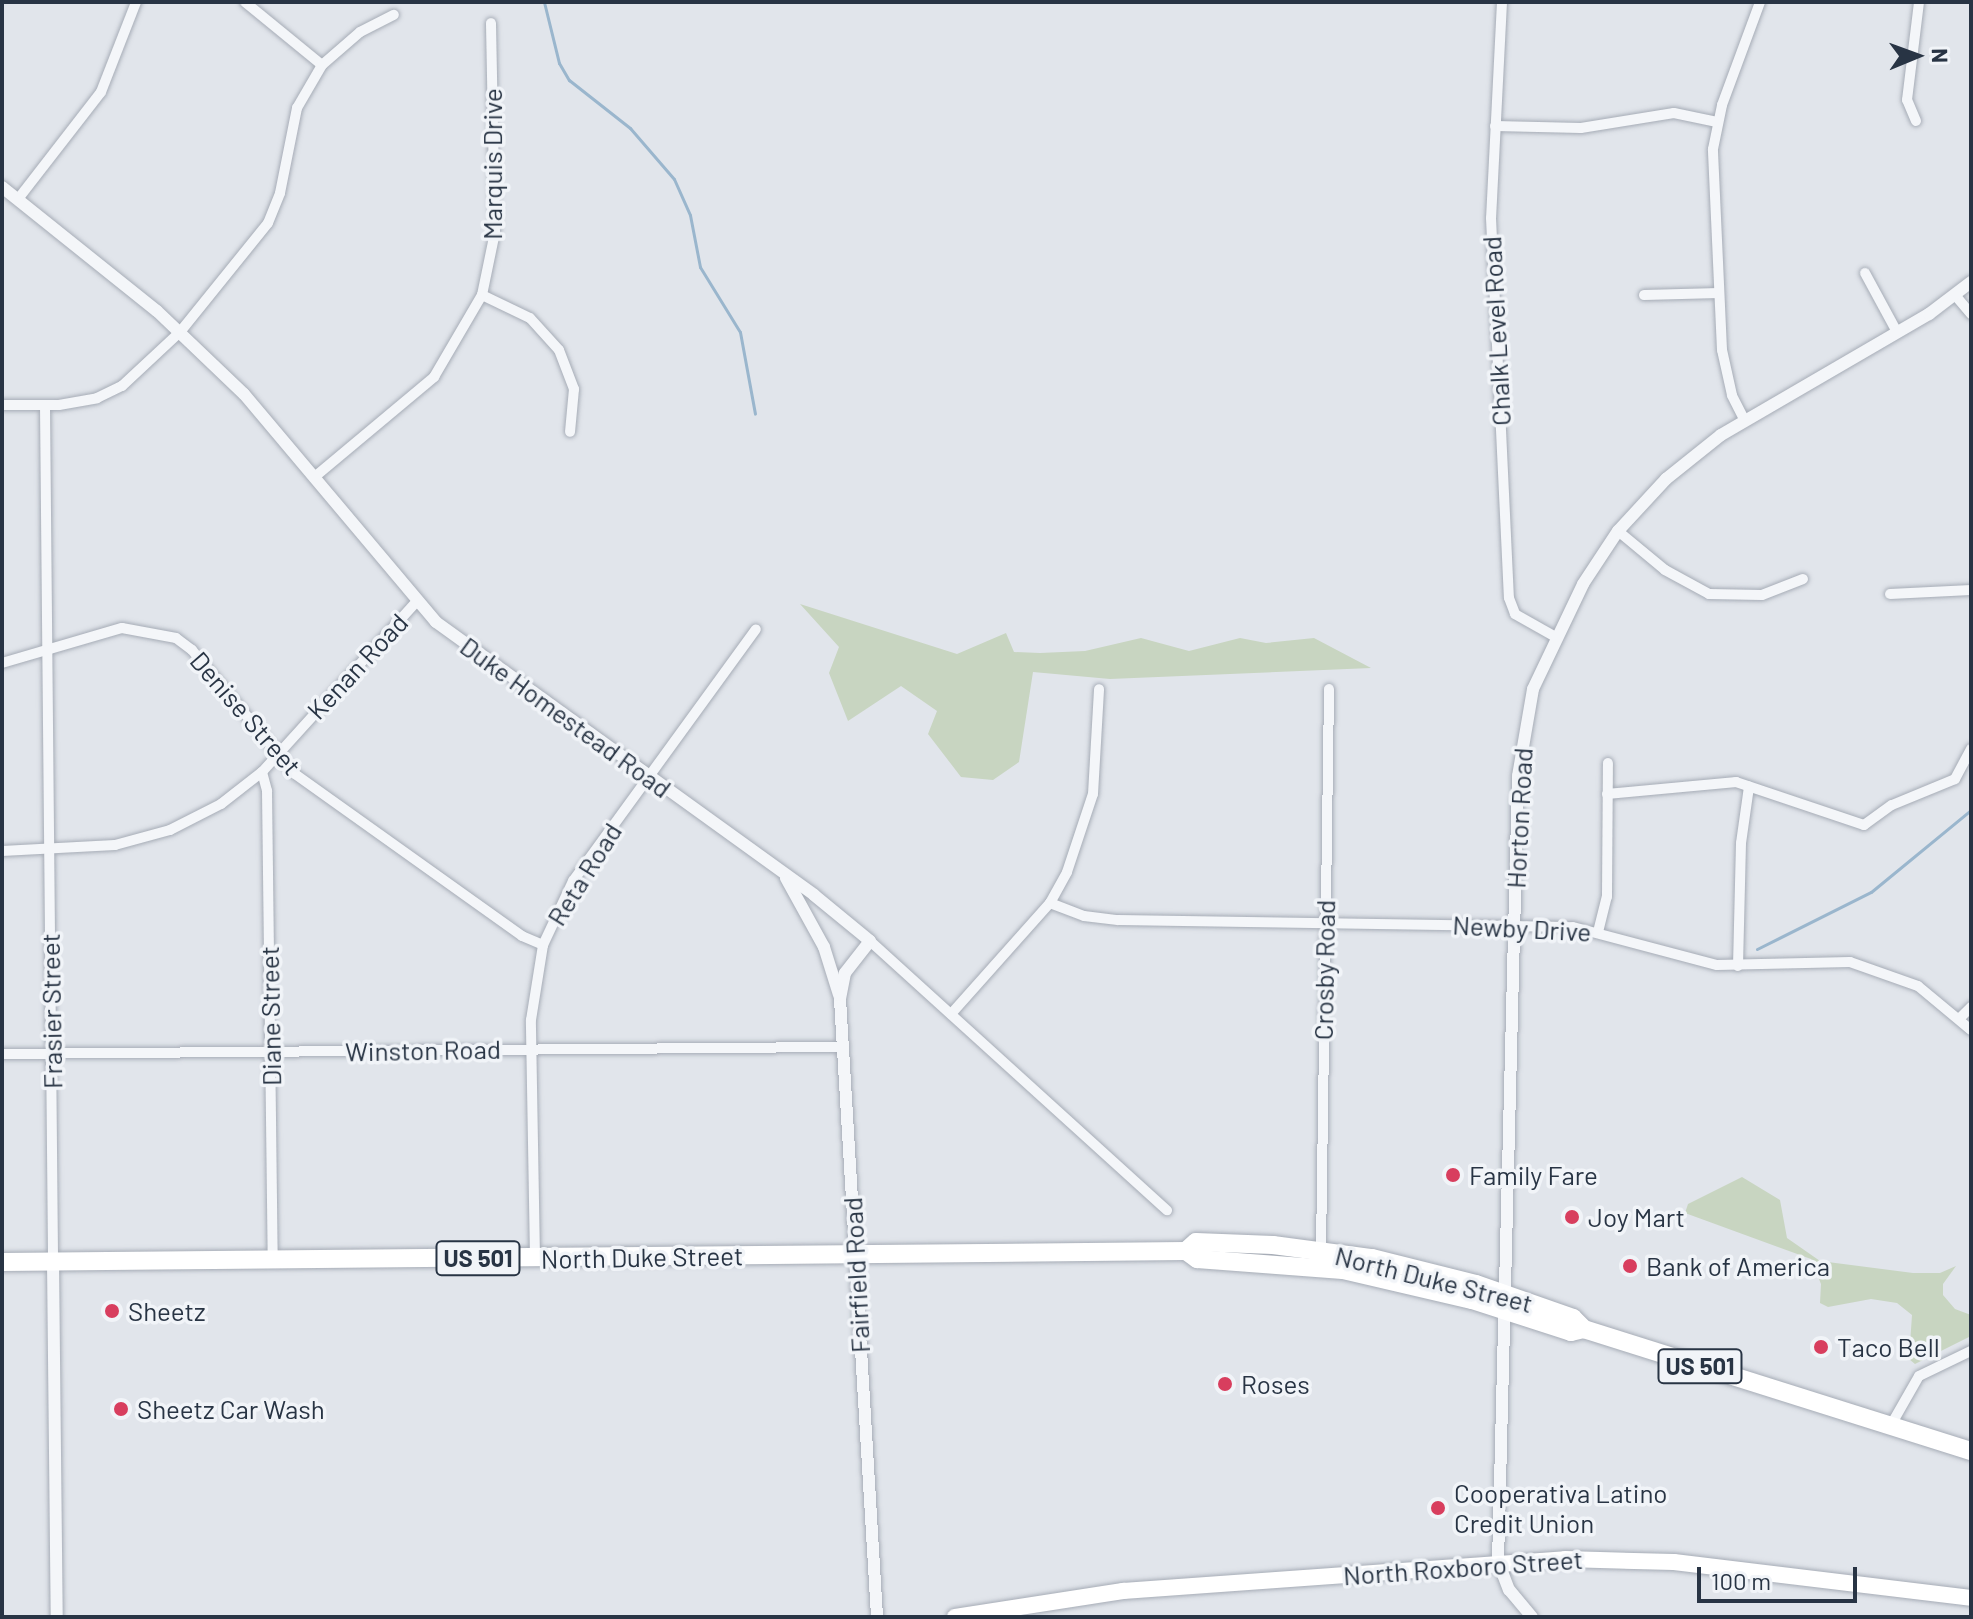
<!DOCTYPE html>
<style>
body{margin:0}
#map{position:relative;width:1973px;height:1619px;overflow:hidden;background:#e1e5eb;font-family:Barlow,sans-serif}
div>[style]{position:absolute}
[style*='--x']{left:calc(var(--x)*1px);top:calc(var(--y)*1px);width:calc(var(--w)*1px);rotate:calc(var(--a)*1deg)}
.green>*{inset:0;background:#c8d5c1}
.stream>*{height:3px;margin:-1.5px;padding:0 1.5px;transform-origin:1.5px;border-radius:1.5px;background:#9ab6cd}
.roads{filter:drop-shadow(0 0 2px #a6acb6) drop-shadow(0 0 2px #a6acb6)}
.minor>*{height:10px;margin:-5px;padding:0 5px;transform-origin:5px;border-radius:5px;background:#f4f6f9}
.tertiary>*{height:12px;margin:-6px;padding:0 6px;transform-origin:6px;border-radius:6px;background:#f4f6f9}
.primary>*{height:16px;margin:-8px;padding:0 8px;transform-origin:8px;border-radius:8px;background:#fff}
.trunk>*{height:18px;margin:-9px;padding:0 9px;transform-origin:9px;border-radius:9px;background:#fff}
.dots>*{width:22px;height:22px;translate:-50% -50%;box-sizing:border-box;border:4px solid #f1f4f8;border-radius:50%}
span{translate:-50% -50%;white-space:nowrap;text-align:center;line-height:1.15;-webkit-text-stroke:7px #f1f4f8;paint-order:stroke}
.shield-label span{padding:2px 6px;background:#f1f4f8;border:2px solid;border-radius:6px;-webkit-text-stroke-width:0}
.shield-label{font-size:24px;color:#283444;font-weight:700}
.street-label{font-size:26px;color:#283444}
.poi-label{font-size:26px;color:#283444}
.left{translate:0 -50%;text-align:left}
.frame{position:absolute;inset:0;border:4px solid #283444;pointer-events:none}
.north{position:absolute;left:1877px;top:16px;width:80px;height:80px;-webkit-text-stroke:6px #f1f4f8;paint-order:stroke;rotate:89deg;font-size:22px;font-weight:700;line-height:32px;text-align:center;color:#283444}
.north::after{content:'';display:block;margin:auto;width:28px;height:36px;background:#283444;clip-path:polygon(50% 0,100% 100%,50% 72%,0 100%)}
.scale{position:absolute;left:1697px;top:1567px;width:160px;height:36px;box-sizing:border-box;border:4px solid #283444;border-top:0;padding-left:10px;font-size:24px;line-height:28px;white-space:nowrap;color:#283444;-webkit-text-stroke:6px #f1f4f8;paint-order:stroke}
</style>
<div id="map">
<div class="green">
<i style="clip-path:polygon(800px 604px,957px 654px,1006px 633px,1014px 652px,1040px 653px,1085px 651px,1141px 638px,1189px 651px,1240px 638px,1266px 643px,1314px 638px,1371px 668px,1110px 679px,1033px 672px,1019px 762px,993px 780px,961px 777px,928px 734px,937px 711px,901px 686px,848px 721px,829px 673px,839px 647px)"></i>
<i style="clip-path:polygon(1742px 1177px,1780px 1200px,1787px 1238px,1820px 1261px,1913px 1273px,1940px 1273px,1956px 1266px,1943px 1284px,1943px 1295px,1955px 1309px,1971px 1315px,1971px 1336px,1915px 1364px,1909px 1359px,1912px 1315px,1897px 1303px,1871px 1299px,1828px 1307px,1820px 1303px,1821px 1284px,1811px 1259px,1685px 1213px,1688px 1204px)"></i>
</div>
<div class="stream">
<i style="--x:544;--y:2;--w:63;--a:76.2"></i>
<i style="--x:559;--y:63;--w:20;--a:60"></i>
<i style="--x:569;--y:80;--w:78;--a:38.2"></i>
<i style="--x:630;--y:128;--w:67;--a:49.2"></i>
<i style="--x:674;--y:179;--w:39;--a:66"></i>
<i style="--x:690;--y:215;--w:53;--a:79.1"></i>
<i style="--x:700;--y:267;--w:76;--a:58.4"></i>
<i style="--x:740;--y:332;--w:83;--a:79.6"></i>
<i style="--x:1757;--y:949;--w:127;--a:-26.6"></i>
<i style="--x:1871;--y:892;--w:129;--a:-39.4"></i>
</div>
<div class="roads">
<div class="minor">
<i style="--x:245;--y:2;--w:99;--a:39.3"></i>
<i style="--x:1502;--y:2;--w:216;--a:92.9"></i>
<i style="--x:1491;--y:218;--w:380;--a:87.3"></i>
<i style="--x:1509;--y:598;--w:17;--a:69"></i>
<i style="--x:1515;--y:614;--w:45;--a:29.4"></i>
<i style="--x:1916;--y:121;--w:23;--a:-113"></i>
<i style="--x:1907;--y:100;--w:99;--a:-83"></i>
<i style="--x:1495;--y:126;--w:86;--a:1.3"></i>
<i style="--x:1581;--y:128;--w:94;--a:-9.2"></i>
<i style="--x:1674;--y:113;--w:44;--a:11.8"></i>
<i style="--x:18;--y:199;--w:135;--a:-52.2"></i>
<i style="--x:101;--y:92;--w:97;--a:-68.7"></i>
<i style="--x:1865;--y:273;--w:67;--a:61.5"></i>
<i style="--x:482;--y:295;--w:53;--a:25.6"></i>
<i style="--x:530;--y:318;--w:43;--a:47.8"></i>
<i style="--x:559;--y:350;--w:42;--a:69"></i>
<i style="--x:574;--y:389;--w:43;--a:95.3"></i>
<i style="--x:1644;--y:295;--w:75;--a:-1.5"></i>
<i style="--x:1955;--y:295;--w:25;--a:50"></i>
<i style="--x:2;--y:405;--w:57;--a:0"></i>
<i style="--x:59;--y:405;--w:39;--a:-10"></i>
<i style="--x:97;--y:398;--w:28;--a:-26"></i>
<i style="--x:122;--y:386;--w:79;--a:-43"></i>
<i style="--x:180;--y:332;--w:140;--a:-51.1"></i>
<i style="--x:268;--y:223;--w:32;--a:-68"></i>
<i style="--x:280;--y:193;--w:87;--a:-78.7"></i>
<i style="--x:297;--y:108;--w:50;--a:-59.8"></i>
<i style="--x:322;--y:65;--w:50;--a:-41"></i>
<i style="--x:360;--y:32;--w:38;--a:-27"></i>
<i style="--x:45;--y:406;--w:856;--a:89.46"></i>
<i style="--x:1745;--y:421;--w:29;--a:-117"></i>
<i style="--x:1732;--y:395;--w:46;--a:-102.5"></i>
<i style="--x:1722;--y:350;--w:201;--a:-92.6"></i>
<i style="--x:1713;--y:149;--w:45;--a:-78.4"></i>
<i style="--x:1722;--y:105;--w:110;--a:-69.7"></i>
<i style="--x:317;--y:475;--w:153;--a:-39.9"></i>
<i style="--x:434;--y:377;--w:95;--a:-59.7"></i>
<i style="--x:482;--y:295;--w:64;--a:-78.3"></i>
<i style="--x:495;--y:232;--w:209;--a:-91.1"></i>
<i style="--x:1618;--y:531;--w:61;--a:39.7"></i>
<i style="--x:1665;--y:570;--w:50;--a:28.6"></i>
<i style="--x:1709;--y:594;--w:53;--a:1.1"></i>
<i style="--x:1762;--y:595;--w:44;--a:-21.3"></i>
<i style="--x:1890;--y:594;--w:81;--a:-2.8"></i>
<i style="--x:2;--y:663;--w:125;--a:-16.3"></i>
<i style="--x:122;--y:628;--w:55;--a:10.5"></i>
<i style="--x:176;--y:638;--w:20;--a:37"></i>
<i style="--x:192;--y:650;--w:161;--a:50.3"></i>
<i style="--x:295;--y:774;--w:279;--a:35.5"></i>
<i style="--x:522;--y:936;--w:23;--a:23"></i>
<i style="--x:262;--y:772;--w:20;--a:75"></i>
<i style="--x:267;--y:791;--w:469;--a:89.3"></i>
<i style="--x:1607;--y:794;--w:130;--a:-5.3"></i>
<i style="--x:1736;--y:782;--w:135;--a:18.6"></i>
<i style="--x:1864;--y:825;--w:34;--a:-36"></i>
<i style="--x:1892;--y:805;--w:68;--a:-22.4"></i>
<i style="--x:1955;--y:779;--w:34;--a:-62"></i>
<i style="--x:2;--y:851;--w:113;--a:-3"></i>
<i style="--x:115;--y:845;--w:57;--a:-15.3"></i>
<i style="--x:170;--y:830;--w:57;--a:-27"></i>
<i style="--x:221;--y:804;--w:52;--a:-38"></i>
<i style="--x:262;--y:772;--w:229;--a:-47.8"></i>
<i style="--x:1050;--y:903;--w:36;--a:21"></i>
<i style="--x:1084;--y:916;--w:34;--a:7"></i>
<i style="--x:1118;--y:920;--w:455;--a:0.9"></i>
<i style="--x:1573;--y:927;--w:149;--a:14.8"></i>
<i style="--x:1717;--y:965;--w:133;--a:-1.3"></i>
<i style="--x:1850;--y:962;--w:72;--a:19.4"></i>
<i style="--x:1918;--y:986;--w:69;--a:39.7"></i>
<i style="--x:1598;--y:932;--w:36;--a:-76"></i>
<i style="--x:1607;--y:897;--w:134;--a:-89.6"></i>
<i style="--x:870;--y:941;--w:401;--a:42.2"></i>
<i style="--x:1738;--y:966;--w:123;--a:-88.6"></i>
<i style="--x:1741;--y:843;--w:57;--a:-81.9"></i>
<i style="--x:951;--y:1014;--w:149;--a:-48.3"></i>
<i style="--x:1050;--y:903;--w:35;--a:-61"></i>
<i style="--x:1067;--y:872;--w:82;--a:-71.6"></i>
<i style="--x:1093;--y:794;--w:105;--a:-86.7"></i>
<i style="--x:1960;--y:1018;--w:16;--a:-45"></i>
<i style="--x:2;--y:1054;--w:842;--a:-0.48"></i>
<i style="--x:1321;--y:1250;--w:561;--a:-89.18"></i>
<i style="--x:535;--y:1258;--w:238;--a:-91"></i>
<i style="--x:531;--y:1020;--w:76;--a:-80.9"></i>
<i style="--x:543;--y:945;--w:71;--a:-64.9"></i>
<i style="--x:573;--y:881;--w:311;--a:-54"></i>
<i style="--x:1891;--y:1425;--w:56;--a:-60.3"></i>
<i style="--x:1919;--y:1376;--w:58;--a:-25.7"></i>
</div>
<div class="tertiary">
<i style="--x:2;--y:187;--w:198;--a:38.7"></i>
<i style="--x:157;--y:311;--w:120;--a:43.7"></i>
<i style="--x:244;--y:394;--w:298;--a:49.9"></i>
<i style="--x:436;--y:622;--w:466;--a:35.8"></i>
<i style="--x:814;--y:895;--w:72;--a:39.4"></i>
<i style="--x:870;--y:941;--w:41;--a:128"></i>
<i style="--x:845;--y:973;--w:26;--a:101"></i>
<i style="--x:840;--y:999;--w:619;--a:86.57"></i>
<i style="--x:786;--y:878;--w:79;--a:61.2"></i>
<i style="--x:824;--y:947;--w:50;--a:72.6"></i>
<i style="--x:53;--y:1262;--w:355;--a:89.4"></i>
<i style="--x:1532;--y:1617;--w:35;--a:-130"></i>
<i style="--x:1509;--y:1590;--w:30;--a:-111"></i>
<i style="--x:1498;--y:1562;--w:786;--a:-88.54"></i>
<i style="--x:1518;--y:776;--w:88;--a:-80.2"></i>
<i style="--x:1533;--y:689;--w:116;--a:-64.5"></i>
<i style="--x:1583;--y:584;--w:64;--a:-56.6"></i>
<i style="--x:1618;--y:531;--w:71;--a:-47.3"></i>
<i style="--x:1666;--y:479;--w:70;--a:-38.7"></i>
<i style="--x:1721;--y:435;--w:241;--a:-30.2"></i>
<i style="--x:1929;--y:314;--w:53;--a:-37.3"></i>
</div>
<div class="primary">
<i style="--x:955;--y:1617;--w:170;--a:-8.8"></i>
<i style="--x:1123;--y:1591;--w:443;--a:-4.1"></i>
<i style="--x:1565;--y:1559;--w:109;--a:1.6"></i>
<i style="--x:1674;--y:1562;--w:299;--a:6.9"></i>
</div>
<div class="trunk">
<i style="--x:1186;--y:1251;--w:13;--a:-42"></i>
<i style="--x:1196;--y:1242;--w:77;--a:2.2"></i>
<i style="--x:1273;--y:1245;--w:100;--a:7.5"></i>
<i style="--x:1372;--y:1258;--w:107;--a:14"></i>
<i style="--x:1476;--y:1284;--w:103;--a:19.3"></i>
<i style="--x:1573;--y:1318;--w:16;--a:45"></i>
<i style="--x:1584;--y:1329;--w:406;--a:17.5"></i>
<i style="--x:2;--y:1262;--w:1184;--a:-0.53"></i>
<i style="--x:1186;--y:1251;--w:14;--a:36"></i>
<i style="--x:1197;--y:1259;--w:146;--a:4.3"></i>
<i style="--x:1343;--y:1270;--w:132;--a:13.1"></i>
<i style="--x:1472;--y:1300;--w:104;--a:17.9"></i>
<i style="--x:1571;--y:1332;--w:13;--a:-13"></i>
</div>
</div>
<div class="dots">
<i style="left:1453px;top:1175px;background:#d83e5e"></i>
<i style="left:1572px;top:1217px;background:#d83e5e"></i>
<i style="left:1630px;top:1266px;background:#d83e5e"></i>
<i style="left:112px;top:1311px;background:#d83e5e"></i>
<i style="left:1821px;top:1347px;background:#d83e5e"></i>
<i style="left:1225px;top:1384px;background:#d83e5e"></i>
<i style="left:121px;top:1409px;background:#d83e5e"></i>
<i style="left:1438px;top:1508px;background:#d83e5e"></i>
</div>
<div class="shield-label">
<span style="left:478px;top:1258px">US 501</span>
<span style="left:1700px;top:1366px">US 501</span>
</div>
<div class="street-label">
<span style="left:492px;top:164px;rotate:-90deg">Marquis Drive</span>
<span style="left:1496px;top:331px;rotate:-93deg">Chalk Level Road</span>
<span style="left:357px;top:666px;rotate:-47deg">Kenan Road</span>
<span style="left:246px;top:713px;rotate:49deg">Denise Street</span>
<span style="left:566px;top:717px;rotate:36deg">Duke Homestead Road</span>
<span style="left:1519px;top:818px;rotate:-87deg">Horton Road</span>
<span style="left:584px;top:874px;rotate:-58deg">Reta Road</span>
<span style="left:1522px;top:928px;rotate:3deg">Newby Drive</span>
<span style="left:1324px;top:970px;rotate:-89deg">Crosby Road</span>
<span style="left:51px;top:1011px;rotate:-91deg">Frasier Street</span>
<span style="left:270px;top:1016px;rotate:-91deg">Diane Street</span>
<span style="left:423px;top:1050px;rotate:-1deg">Winston Road</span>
<span style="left:642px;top:1257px;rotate:-1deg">North Duke Street</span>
<span style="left:856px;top:1275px;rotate:-93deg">Fairfield Road</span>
<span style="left:1434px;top:1279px;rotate:14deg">North Duke Street</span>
<span style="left:1463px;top:1567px;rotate:-4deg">North Roxboro Street</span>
</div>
<div class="poi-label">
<span class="left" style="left:1469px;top:1175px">Family Fare</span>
<span class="left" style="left:1588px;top:1217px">Joy Mart</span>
<span class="left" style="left:1646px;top:1266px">Bank of America</span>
<span class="left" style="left:128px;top:1311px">Sheetz</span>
<span class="left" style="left:1837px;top:1347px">Taco Bell</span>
<span class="left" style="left:1241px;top:1384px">Roses</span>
<span class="left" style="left:137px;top:1409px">Sheetz Car Wash</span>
<span class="left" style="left:1454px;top:1508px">Cooperativa Latino<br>Credit Union</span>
</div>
<div class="frame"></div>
<div class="north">N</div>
<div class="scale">100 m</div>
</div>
